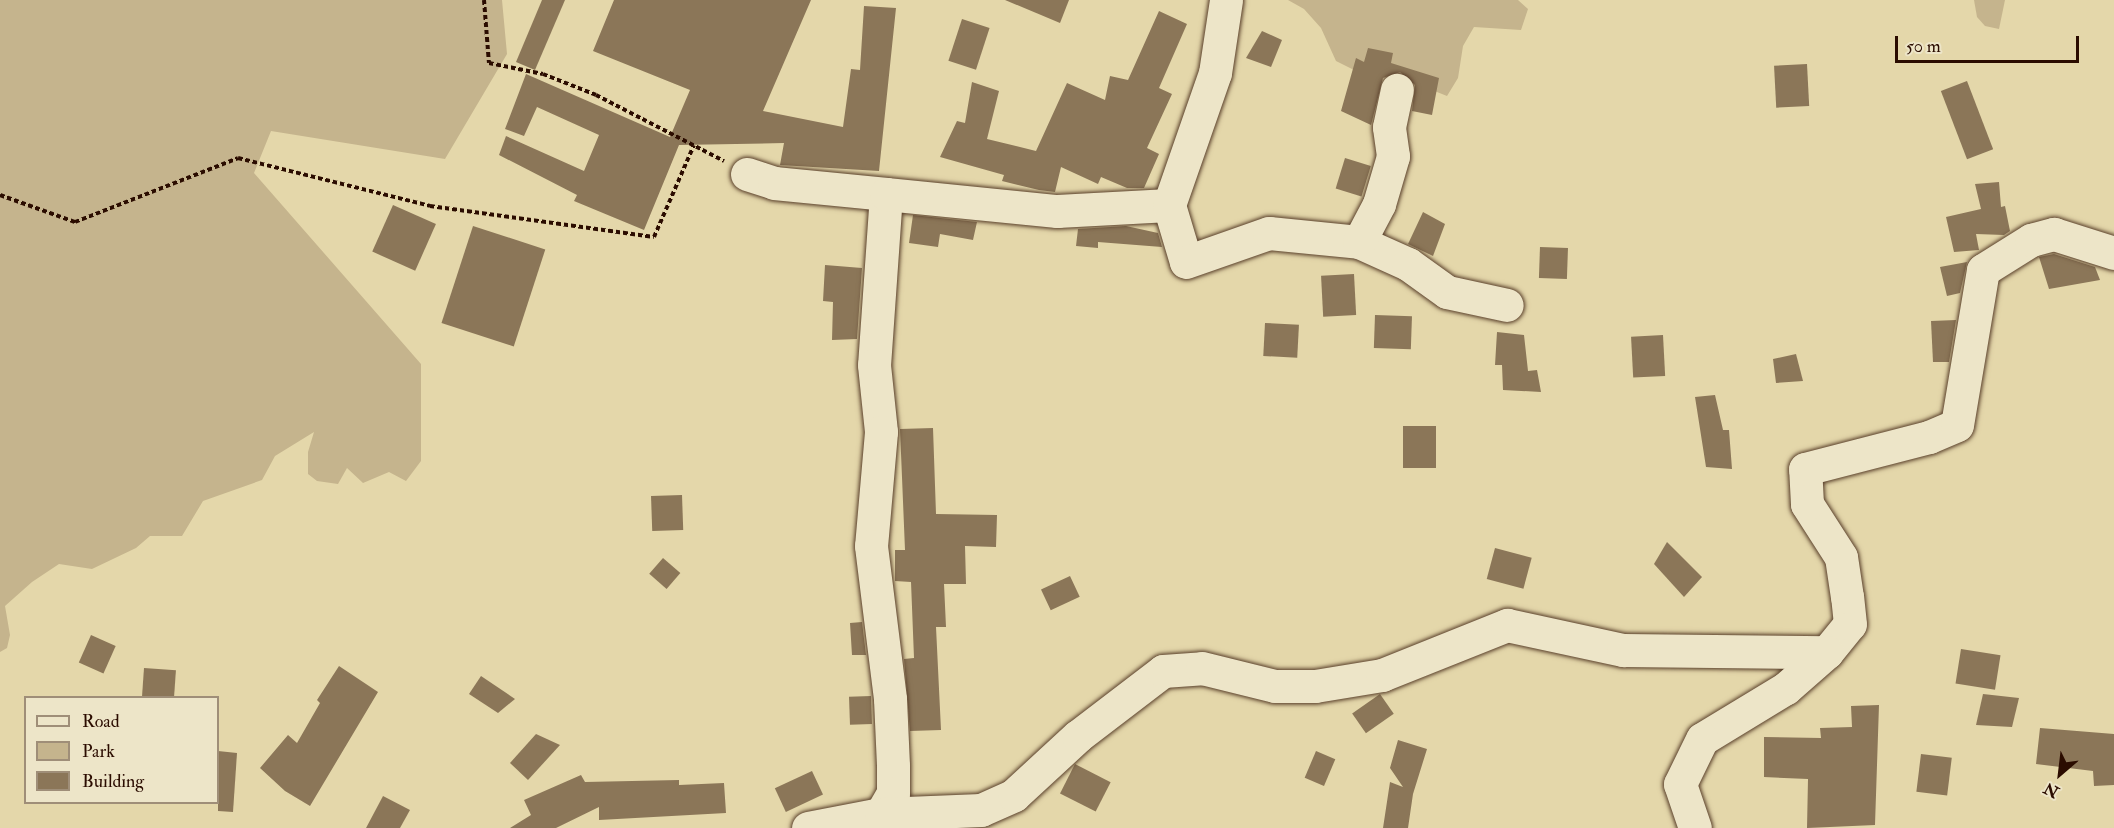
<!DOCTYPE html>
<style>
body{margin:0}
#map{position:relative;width:2114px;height:828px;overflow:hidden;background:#e4d7aa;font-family:"IM FELL Double Pica",serif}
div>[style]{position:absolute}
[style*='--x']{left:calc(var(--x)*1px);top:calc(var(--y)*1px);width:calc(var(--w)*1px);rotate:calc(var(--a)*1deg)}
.green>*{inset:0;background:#c5b48d}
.building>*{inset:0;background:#8b7658;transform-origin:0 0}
.path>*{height:4px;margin-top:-2px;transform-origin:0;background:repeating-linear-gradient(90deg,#2b0c00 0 4.5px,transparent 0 7.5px)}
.roads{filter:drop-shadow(0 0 2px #593f2a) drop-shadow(0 0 2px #593f2a)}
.minor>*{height:33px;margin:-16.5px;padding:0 16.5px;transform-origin:16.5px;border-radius:16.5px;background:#ede5c8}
span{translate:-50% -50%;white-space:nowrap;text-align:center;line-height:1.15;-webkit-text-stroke:6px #ede5c8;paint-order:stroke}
.legend{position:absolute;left:24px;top:696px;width:195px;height:108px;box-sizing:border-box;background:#ede5c8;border:2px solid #9f8e78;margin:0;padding:8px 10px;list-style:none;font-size:18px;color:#2b0c00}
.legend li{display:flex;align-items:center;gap:12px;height:30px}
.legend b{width:30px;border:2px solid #9f8e78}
.north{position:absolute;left:2030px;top:744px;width:60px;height:60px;-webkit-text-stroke:4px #ede5c8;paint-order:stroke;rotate:208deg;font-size:16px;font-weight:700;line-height:24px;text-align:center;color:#2b0c00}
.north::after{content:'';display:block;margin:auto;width:21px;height:27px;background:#2b0c00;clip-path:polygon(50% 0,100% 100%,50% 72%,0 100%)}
.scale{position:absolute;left:1895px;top:36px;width:184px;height:27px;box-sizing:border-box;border:3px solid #2b0c00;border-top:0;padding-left:8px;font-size:18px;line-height:21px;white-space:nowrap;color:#2b0c00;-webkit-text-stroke:4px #ede5c8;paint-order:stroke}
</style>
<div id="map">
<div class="green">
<i style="clip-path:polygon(0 0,502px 0,507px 54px,445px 159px,271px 131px,254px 173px,421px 364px,421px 461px,406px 481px,389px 472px,363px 483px,347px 468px,338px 484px,317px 481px,308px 474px,308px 452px,314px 432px,275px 456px,262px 480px,203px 501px,182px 536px,150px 536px,136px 548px,92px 569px,59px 564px,32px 582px,5px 606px,10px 635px,7px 648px,0 652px)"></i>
<i style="clip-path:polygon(1288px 0,1518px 0,1528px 9px,1521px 30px,1474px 27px,1463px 46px,1458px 78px,1447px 96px,1402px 78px,1360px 73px,1336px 61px,1321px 28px,1304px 9px)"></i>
<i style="clip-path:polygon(1974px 0,2005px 0,1999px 29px,1985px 26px,1977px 17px)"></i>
</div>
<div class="building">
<i style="clip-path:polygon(542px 0,565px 0,535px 70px,516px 62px)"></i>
<i style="clip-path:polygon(614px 0,811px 0,763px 111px,843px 127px,851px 69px,860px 70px,864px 6px,896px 8px,879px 171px,780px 165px,784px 143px,679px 145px,644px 230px,574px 201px,577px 195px,499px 155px,506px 136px,584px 171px,599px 135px,537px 107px,524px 136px,505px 129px,526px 74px,670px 137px,690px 90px,593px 51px)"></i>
<i style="clip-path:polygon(1005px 0,1069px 0,1060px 23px)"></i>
<i style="clip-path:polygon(1159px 11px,1187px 24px,1159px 88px,1172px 94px,1147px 148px,1159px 154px,1144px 188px,1127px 188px,1101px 177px,1098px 184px,1061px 167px,1055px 192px,1039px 190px,1002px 181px,1004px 175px,940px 157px,957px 121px,965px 123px,972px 82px,999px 91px,987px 139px,1036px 151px,1067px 83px,1105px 100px,1110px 76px,1128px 80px)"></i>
<i style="left:962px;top:19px;width:29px;height:44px;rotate:18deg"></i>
<i style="clip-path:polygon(1262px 31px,1282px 40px,1271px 67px,1246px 58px)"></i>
<i style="clip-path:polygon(1368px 48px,1393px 53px,1391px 63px,1439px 78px,1432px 115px,1412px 111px,1415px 85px,1400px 72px,1383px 78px,1371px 125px,1341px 111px,1356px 58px,1364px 62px)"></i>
<i style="left:1807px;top:64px;width:42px;height:33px;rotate:87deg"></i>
<i style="left:1967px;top:81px;width:73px;height:28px;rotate:69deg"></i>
<i style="left:1345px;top:158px;width:27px;height:32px;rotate:17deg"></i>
<i style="clip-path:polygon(1999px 182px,2001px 207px,2005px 206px,2010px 231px,2004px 235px,1976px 234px,1979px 250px,1954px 252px,1946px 217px,1981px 209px,1975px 184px)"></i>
<i style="left:393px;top:205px;width:47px;height:51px;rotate:24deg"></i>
<i style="clip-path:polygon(1423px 212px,1445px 224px,1433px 256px,1408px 244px)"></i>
<i style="clip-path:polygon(913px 215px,977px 222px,973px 240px,940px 234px,938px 247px,909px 243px)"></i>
<i style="left:473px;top:226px;width:76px;height:102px;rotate:18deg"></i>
<i style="clip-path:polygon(1126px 226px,1158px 233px,1162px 247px,1098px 242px,1098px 248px,1076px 246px,1078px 229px)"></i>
<i style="left:1540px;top:247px;width:28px;height:31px;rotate:2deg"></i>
<i style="clip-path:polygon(2054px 254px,2095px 267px,2100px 280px,2049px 289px,2039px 257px)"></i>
<i style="clip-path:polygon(1967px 262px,1960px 293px,1947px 296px,1940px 267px)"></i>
<i style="clip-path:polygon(825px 265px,862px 268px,857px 339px,832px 340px,833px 302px,823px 301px)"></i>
<i style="left:1354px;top:274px;width:41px;height:33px;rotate:87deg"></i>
<i style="left:1375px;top:315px;width:37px;height:33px;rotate:2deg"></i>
<i style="clip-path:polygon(1956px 320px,1949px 362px,1933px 362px,1931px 321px)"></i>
<i style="left:1265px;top:323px;width:34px;height:33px;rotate:3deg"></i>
<i style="clip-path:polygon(1497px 332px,1524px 335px,1528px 371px,1537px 370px,1541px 392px,1503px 390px,1502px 365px,1495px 365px)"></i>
<i style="left:1663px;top:335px;width:41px;height:32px;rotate:87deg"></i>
<i style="clip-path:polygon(1796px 354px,1803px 381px,1776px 383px,1773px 359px)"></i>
<i style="clip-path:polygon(1715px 395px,1723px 430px,1729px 430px,1732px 469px,1706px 467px,1695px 397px)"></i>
<i style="left:1403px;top:426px;width:33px;height:42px"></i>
<i style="clip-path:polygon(933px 428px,936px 514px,997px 515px,996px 547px,965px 546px,966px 584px,944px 584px,946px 627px,936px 627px,941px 730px,910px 731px,904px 659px,914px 658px,911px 582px,895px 581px,895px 550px,905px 550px,900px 429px)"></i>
<i style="left:682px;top:495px;width:35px;height:31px;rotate:88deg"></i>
<i style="clip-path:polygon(1667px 542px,1702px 577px,1684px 597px,1654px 564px)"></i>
<i style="left:1495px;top:548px;width:38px;height:32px;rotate:15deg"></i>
<i style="left:663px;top:558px;width:23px;height:21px;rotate:41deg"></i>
<i style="left:1070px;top:576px;width:23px;height:32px;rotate:65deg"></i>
<i style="clip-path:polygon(862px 622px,866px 655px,852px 655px,850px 623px)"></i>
<i style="left:91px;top:635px;width:27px;height:30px;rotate:24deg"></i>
<i style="left:1961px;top:649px;width:40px;height:35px;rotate:9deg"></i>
<i style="clip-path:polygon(339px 666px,378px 692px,310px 806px,285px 791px,260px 768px,288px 735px,297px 743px,320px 703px,317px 700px)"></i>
<i style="left:144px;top:668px;width:32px;height:30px;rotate:4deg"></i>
<i style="clip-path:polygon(481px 676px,515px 699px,498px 713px,469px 694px)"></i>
<i style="left:1380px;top:694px;width:24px;height:34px;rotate:55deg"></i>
<i style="clip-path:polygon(1983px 694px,2019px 698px,2012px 727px,1976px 725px)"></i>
<i style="left:871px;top:696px;width:28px;height:22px;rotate:88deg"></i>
<i style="clip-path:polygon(1879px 705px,1875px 825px,1807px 828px,1808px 779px,1764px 777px,1764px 737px,1821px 738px,1820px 728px,1852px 727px,1851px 706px)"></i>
<i style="clip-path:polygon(2040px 728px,2114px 734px,2114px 785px,2094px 786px,2093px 771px,2036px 764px)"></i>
<i style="clip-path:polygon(536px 734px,560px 745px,528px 780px,510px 763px)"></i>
<i style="clip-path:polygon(1398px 740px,1427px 749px,1413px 794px,1408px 828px,1383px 828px,1390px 782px,1403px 787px,1390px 768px)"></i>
<i style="clip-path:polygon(218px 751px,237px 753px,233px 812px,218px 811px)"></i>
<i style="left:1316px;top:751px;width:21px;height:29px;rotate:23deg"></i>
<i style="left:1921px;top:754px;width:31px;height:38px;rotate:7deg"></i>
<i style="left:1075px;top:764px;width:40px;height:33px;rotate:27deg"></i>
<i style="left:812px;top:771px;width:26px;height:41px;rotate:65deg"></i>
<i style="clip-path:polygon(581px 775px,585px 782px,679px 780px,679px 785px,724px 783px,726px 813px,599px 820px,599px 807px,556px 828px,510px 828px,531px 815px,524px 800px)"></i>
<i style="clip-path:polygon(383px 796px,410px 810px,400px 828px,366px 828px)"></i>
</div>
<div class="path">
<i style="--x:484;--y:0;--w:63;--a:85.5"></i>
<i style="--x:489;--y:63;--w:55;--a:11.5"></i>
<i style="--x:543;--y:74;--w:57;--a:21.6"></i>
<i style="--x:596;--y:95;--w:144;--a:27.3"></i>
<i style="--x:0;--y:195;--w:80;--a:19.8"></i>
<i style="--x:75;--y:222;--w:175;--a:-21.4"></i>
<i style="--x:238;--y:158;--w:198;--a:14"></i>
<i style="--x:430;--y:206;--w:226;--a:7.9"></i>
<i style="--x:654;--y:237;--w:100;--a:-66.5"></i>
</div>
<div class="roads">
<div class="minor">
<i style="--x:747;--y:174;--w:28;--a:18"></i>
<i style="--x:774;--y:183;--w:113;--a:5.6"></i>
<i style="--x:886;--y:194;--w:171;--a:94"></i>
<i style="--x:874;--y:365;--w:67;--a:84"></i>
<i style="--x:881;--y:432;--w:114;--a:95"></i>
<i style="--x:871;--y:546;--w:154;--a:82.9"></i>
<i style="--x:890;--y:699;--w:67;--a:87.4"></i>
<i style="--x:893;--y:766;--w:27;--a:90"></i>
<i style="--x:893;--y:793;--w:24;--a:120"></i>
<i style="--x:886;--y:194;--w:172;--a:5.7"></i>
<i style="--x:1057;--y:211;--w:112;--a:-3.1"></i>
<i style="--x:1169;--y:205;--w:140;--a:-70.8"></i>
<i style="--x:1215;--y:73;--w:74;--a:-81.4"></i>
<i style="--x:1169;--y:205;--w:59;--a:73.4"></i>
<i style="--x:1186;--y:262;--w:88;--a:-19.3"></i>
<i style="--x:1269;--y:233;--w:90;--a:5.7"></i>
<i style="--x:1359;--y:242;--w:54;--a:24.2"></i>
<i style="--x:1408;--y:264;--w:48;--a:35.7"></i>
<i style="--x:1447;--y:292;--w:61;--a:12.2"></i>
<i style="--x:1359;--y:242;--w:43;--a:-62.2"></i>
<i style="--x:1379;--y:204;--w:50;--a:-73.7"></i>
<i style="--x:1393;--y:156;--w:29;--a:-98"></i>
<i style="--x:1389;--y:127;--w:38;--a:-78"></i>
<i style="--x:1827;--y:652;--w:36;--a:-51"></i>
<i style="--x:1850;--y:624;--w:27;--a:-96"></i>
<i style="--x:1847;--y:597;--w:40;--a:-98.5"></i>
<i style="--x:1841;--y:557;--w:63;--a:-122.7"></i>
<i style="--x:1807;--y:504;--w:35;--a:-93"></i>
<i style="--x:1805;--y:469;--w:128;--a:-14.5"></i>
<i style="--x:1929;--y:437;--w:30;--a:-23"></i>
<i style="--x:1957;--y:425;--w:157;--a:-80.5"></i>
<i style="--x:1983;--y:270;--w:57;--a:-32"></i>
<i style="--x:2031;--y:240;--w:24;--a:-15"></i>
<i style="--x:2054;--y:234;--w:63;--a:17.6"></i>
<i style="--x:808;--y:828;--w:74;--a:-10.9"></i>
<i style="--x:881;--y:814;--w:100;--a:-2.3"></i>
<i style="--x:981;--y:810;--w:36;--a:-24"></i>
<i style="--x:1014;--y:795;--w:87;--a:-42.7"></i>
<i style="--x:1078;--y:736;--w:107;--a:-37.4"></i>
<i style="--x:1163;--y:671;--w:39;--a:-4"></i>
<i style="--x:1202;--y:668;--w:75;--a:13.9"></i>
<i style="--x:1275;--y:686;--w:40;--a:0"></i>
<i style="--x:1315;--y:686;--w:68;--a:-9.3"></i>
<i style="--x:1382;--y:675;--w:135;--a:-21.8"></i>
<i style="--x:1507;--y:625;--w:119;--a:12.2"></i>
<i style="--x:1623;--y:650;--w:204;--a:0.6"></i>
<i style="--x:1827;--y:652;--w:55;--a:138.7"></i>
<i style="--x:1786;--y:688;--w:98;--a:148.7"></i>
<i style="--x:1702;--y:739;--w:50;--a:116.1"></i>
<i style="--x:1680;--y:784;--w:46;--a:71.2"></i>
</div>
</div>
<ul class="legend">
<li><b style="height:8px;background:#ede5c8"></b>Road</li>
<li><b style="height:16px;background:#c5b48d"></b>Park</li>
<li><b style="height:16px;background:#8b7658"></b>Building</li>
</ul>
<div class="north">N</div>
<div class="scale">50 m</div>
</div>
